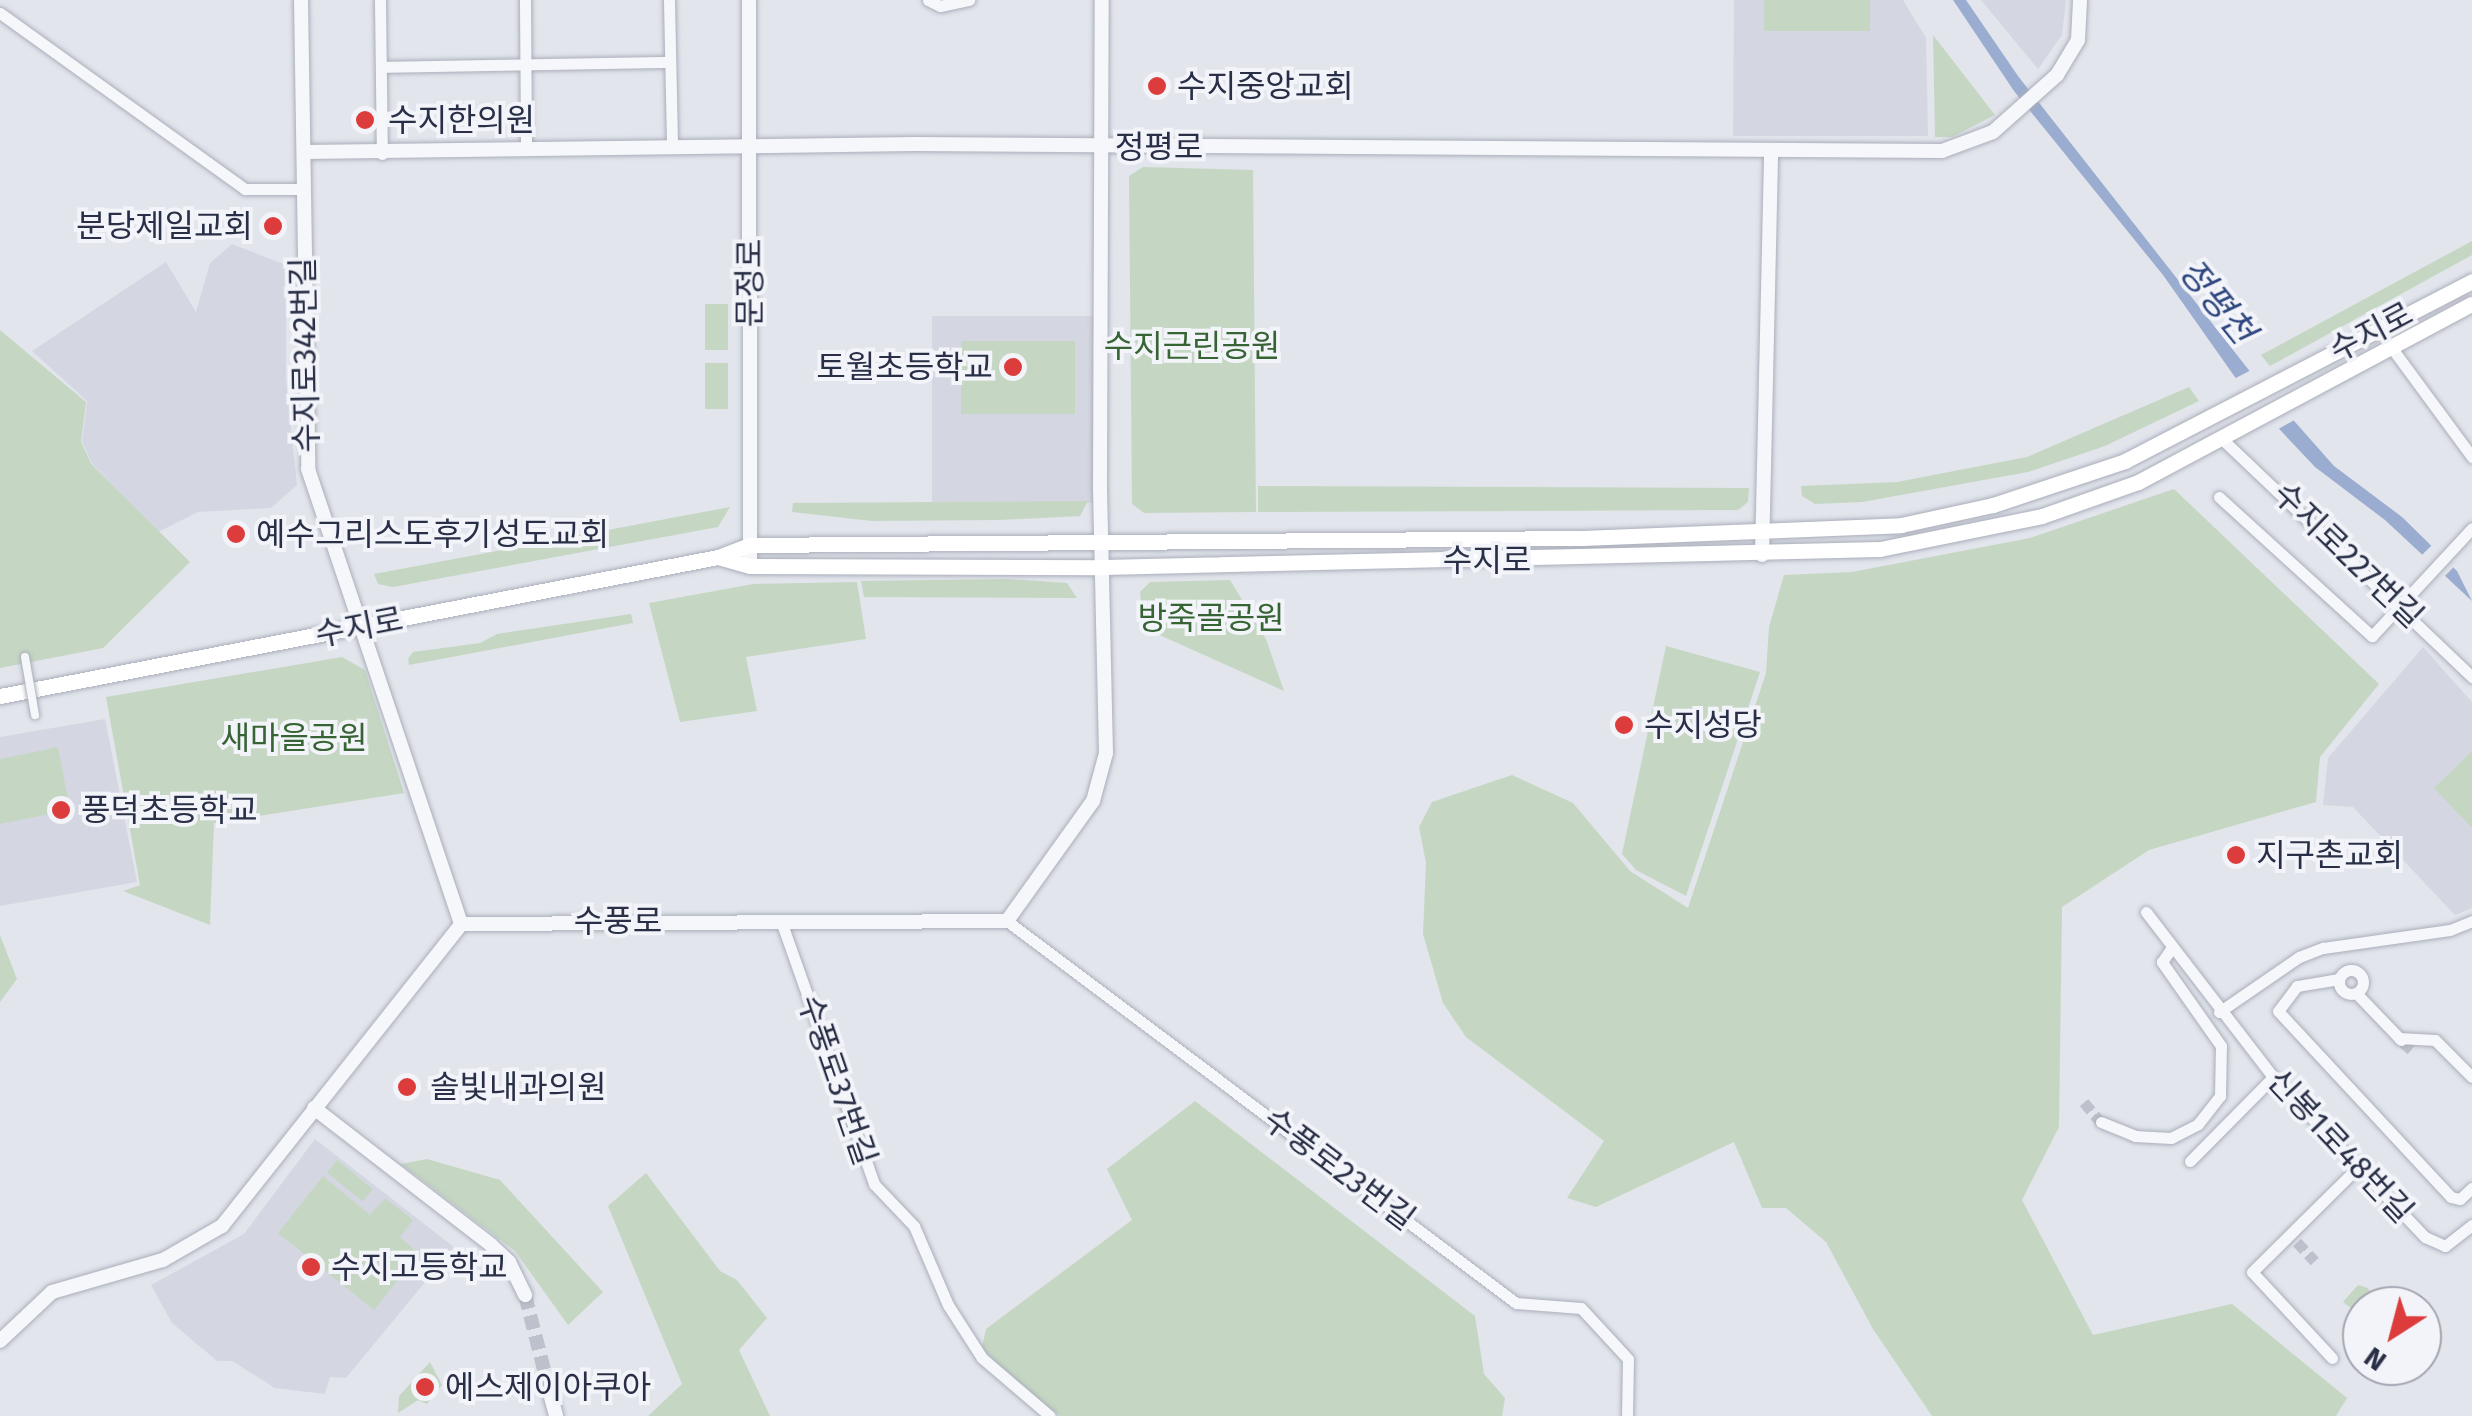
<!DOCTYPE html>
<meta charset="utf-8">
<style>
body{margin:0}
#map{position:relative;width:2472px;height:1416px;overflow:hidden;background:#e2e5ec;font-family:"Fira Sans","Noto Sans KR",sans-serif}
div>[style]{position:absolute}
[style*='--x']{left:calc(var(--x)*1px);top:calc(var(--y)*1px);width:calc(var(--w)*1px);rotate:calc(var(--a)*1deg)}
.built>*{inset:0;background:#d4d7e1;transform-origin:0 0}
.green>*{inset:0;background:#c5d7c3;transform-origin:0 0}
.water>*{inset:0;background:#9aaccf}
.pier>*{inset:0;background:#e2e5ec;transform-origin:0 0}
.minor-tunnel>*{height:11px;margin-top:-5.5px;transform-origin:0;background:repeating-linear-gradient(90deg,#bdc1cb 0 11px,transparent 0 16.5px)}
.tertiary-tunnel>*{height:14px;margin-top:-7px;transform-origin:0;background:repeating-linear-gradient(90deg,#bdc1cb 0 14px,transparent 0 21px)}
.roads{filter:drop-shadow(0 0 2px #aaaeba) drop-shadow(0 0 2px #aaaeba)}
.minor>*{height:11px;margin:-5.5px;padding:0 5.5px;transform-origin:5.5px;border-radius:5.5px;background:#f6f7fa}
.minor>.ring{margin:-5.5px;padding:0;box-sizing:content-box;background:none;border:11px solid #f6f7fa;border-radius:50%}
.tertiary>*{height:14px;margin:-7px;padding:0 7px;transform-origin:7px;border-radius:7px;background:#f6f7fa}
.secondary>*{height:15px;margin:-7.5px;padding:0 7.5px;transform-origin:7.5px;border-radius:7.5px;background:#fff}
.bridges{filter:drop-shadow(0 0 2px #aaaeba) drop-shadow(0 0 2px #aaaeba)}
.pedestrian-bridge>*{height:8px;margin:-4px;padding:0 4px;transform-origin:4px;border-radius:4px;background:#f6f7fa}
.dots>*{width:28px;height:28px;translate:-50% -50%;box-sizing:border-box;border:5px solid #f3f4f9;border-radius:50%}
span{translate:-50% -50%;white-space:nowrap;text-align:center;line-height:1.15;-webkit-text-stroke:8px #f3f4f9;paint-order:stroke}
.poi-label{font-size:32px;color:#282f46}
.left{translate:0 -50%;text-align:left}
.right{translate:-100% -50%;text-align:right}
.street-label{font-size:32px;color:#282f46}
.park-label{font-size:32px;color:#366434}
.water-label{font-size:35px;color:#2e467f;font-style:italic}
.north{position:absolute;left:2342px;top:1286px;width:100px;height:100px;box-sizing:border-box;background:#f3f4f9;border:2px solid #a2a5b1;border-radius:50%;rotate:216deg;font-size:28px;font-weight:700;line-height:40px;text-align:center;color:#282f46}
.north::after{content:'';display:block;margin:auto;width:35px;height:45px;background:#dc3c3c;clip-path:polygon(50% 0,100% 100%,50% 72%,0 100%)}
</style>
<div id="map">
<div class="built">
<i style="clip-path:polygon(1734px 0,1903px 0,1926px 38px,1928px 136px,1733px 136px)"></i>
<i style="clip-path:polygon(1981px 0,2066px 0,2062px 35px,2038px 69px)"></i>
<i style="clip-path:polygon(232px 244px,286px 265px,286px 379px,297px 485px,271px 508px,198px 512px,158px 532px,93px 465px,82px 442px,87px 401px,32px 351px,166px 262px,196px 312px,210px 263px)"></i>
<i style="left:932px;top:316px;width:164px;height:187px"></i>
<i style="clip-path:polygon(2423px 647px,2472px 702px,2472px 908px,2455px 915px,2353px 807px,2323px 805px,2328px 758px)"></i>
<i style="clip-path:polygon(105px 719px,137px 882px,0 906px,0 737px)"></i>
<i style="clip-path:polygon(315px 1139px,454px 1247px,346px 1378px,330px 1377px,325px 1394px,275px 1388px,232px 1361px,217px 1361px,172px 1323px,151px 1285px,244px 1234px)"></i>
</div>
<div class="green">
<i style="left:1764px;top:0;width:106px;height:31px"></i>
<i style="clip-path:polygon(1933px 35px,1995px 115px,1952px 137px,1935px 137px)"></i>
<i style="clip-path:polygon(1143px 167px,1253px 170px,1256px 512px,1144px 513px,1132px 504px,1129px 176px)"></i>
<i style="clip-path:polygon(2472px 241px,2472px 255px,2270px 366px,2261px 355px)"></i>
<i style="left:705px;top:304px;width:23px;height:46px"></i>
<i style="clip-path:polygon(0 330px,86px 402px,81px 442px,92px 465px,190px 562px,103px 648px,0 668px)"></i>
<i style="left:961px;top:341px;width:114px;height:73px"></i>
<i style="left:705px;top:363px;width:23px;height:46px"></i>
<i style="clip-path:polygon(2189px 387px,2199px 401px,2105px 446px,2028px 472px,1862px 502px,1815px 504px,1802px 496px,1801px 486px,1897px 482px,2027px 457px)"></i>
<i style="clip-path:polygon(1258px 486px,1749px 488px,1748px 502px,1738px 510px,1258px 512px)"></i>
<i style="clip-path:polygon(2174px 489px,2379px 684px,2320px 757px,2316px 802px,2149px 850px,2062px 907px,2059px 1127px,2022px 1200px,2093px 1335px,2232px 1304px,2347px 1398px,2336px 1416px,1932px 1416px,1873px 1329px,1826px 1242px,1786px 1208px,1762px 1208px,1734px 1142px,1596px 1207px,1567px 1198px,1604px 1141px,1466px 1037px,1443px 1003px,1423px 934px,1426px 863px,1419px 827px,1432px 802px,1512px 775px,1573px 803px,1630px 871px,1688px 908px,1766px 673px,1769px 627px,1784px 575px,1852px 572px,2030px 538px)"></i>
<i style="clip-path:polygon(1088px 501px,1080px 516px,1000px 520px,872px 521px,792px 512px,793px 503px)"></i>
<i style="clip-path:polygon(730px 507px,718px 527px,393px 587px,378px 584px,374px 574px)"></i>
<i style="clip-path:polygon(1007px 579px,1067px 583px,1077px 598px,864px 597px,861px 581px)"></i>
<i style="clip-path:polygon(1230px 580px,1266px 639px,1284px 691px,1144px 628px,1140px 592px,1150px 582px)"></i>
<i style="clip-path:polygon(857px 582px,866px 639px,746px 657px,757px 711px,680px 722px,649px 603px,753px 584px)"></i>
<i style="clip-path:polygon(631px 614px,633px 623px,409px 665px,408px 659px,413px 652px,480px 643px,497px 634px)"></i>
<i style="clip-path:polygon(1666px 646px,1760px 672px,1686px 896px,1636px 870px,1622px 854px)"></i>
<i style="clip-path:polygon(342px 657px,365px 670px,404px 793px,214px 823px,210px 925px,123px 891px,140px 885px,106px 697px)"></i>
<i style="clip-path:polygon(58px 747px,70px 810px,0 824px,0 759px)"></i>
<i style="clip-path:polygon(2472px 751px,2472px 828px,2434px 788px)"></i>
<i style="clip-path:polygon(0 935px,17px 979px,0 1002px)"></i>
<i style="clip-path:polygon(1195px 1101px,1475px 1316px,1484px 1374px,1505px 1398px,1502px 1416px,1060px 1416px,1009px 1378px,982px 1347px,986px 1329px,1132px 1220px,1107px 1169px)"></i>
<i style="clip-path:polygon(427px 1159px,500px 1180px,603px 1292px,568px 1325px,515px 1251px,401px 1164px)"></i>
<i style="left:337px;top:1160px;width:46px;height:16px;rotate:39deg"></i>
<i style="clip-path:polygon(646px 1173px,720px 1271px,737px 1280px,767px 1318px,739px 1350px,770px 1416px,648px 1416px,682px 1384px,608px 1206px)"></i>
<i style="clip-path:polygon(323px 1176px,370px 1215px,385px 1198px,413px 1220px,400px 1237px,419px 1254px,374px 1310px,278px 1233px)"></i>
<i style="clip-path:polygon(2358px 1285px,2368px 1288px,2374px 1302px,2362px 1306px,2361px 1316px,2343px 1302px)"></i>
<i style="clip-path:polygon(430px 1362px,442px 1385px,427px 1404px,418px 1400px,398px 1413px,399px 1396px)"></i>
</div>
<div class="water">
<i style="clip-path:polygon(1953px 0,1966px 0,2018px 76px,2248px 369px,2334px 466px,2402px 517px,2457px 571px,2472px 601px,2385px 520px,2315px 467px,2249px 397px,2163px 275px,2014px 91px)"></i>
</div>
<div class="pier">
<i style="clip-path:polygon(2255px 368px,2298px 418px,2273px 432px,2245px 401px,2230px 381px)"></i>
<i style="left:2435px;top:542px;width:31px;height:22px;rotate:45deg"></i>
</div>
<div class="minor-tunnel">
<i style="--x:2403;--y:1042;--w:16;--a:43"></i>
<i style="--x:2084;--y:1102;--w:26;--a:50"></i>
<i style="--x:2297;--y:1242;--w:26;--a:47"></i>
</div>
<div class="tertiary-tunnel">
<i style="--x:525;--y:1295;--w:105;--a:75.7"></i>
</div>
<div class="roads">
<div class="minor">
<i style="--x:380;--y:0;--w:154;--a:89.3"></i>
<i style="--x:525;--y:0;--w:148;--a:89.6"></i>
<i style="--x:669;--y:0;--w:147;--a:88.8"></i>
<i style="--x:928;--y:0;--w:13;--a:27"></i>
<i style="--x:940;--y:6;--w:30;--a:-12"></i>
<i style="--x:0;--y:13;--w:302;--a:35.7"></i>
<i style="--x:245;--y:189;--w:58;--a:0"></i>
<i style="--x:381;--y:67;--w:289;--a:-1"></i>
<i style="--x:2391;--y:347;--w:137;--a:53.6"></i>
<i style="--x:2221;--y:438;--w:347;--a:43.6"></i>
<i style="--x:2219;--y:497;--w:207;--a:42.3"></i>
<i style="--x:2372;--y:636;--w:147;--a:-47.2"></i>
<i style="--x:2146;--y:912;--w:208;--a:52.4"></i>
<i style="--x:2273;--y:1077;--w:221;--a:46.5"></i>
<i style="--x:2425;--y:1237;--w:22;--a:24"></i>
<i style="--x:2445;--y:1246;--w:34;--a:-38"></i>
<i style="--x:781;--y:921;--w:279;--a:70.5"></i>
<i style="--x:874;--y:1184;--w:58;--a:46.4"></i>
<i style="--x:914;--y:1226;--w:86;--a:66.7"></i>
<i style="--x:948;--y:1305;--w:63;--a:57.3"></i>
<i style="--x:982;--y:1358;--w:89;--a:40.5"></i>
<i style="--x:1007;--y:921;--w:636;--a:36.89"></i>
<i style="--x:1516;--y:1303;--w:65;--a:4.4"></i>
<i style="--x:1581;--y:1308;--w:69;--a:47.3"></i>
<i style="--x:1628;--y:1359;--w:57;--a:91"></i>
<i class="ring" style="left:2339px;top:970px;width:13px;height:13px"></i>
<i style="--x:2339;--y:979;--w:43;--a:170.5"></i>
<i style="--x:2297;--y:986;--w:31;--a:127"></i>
<i style="--x:2278;--y:1011;--w:254;--a:47.1"></i>
<i style="--x:2451;--y:1197;--w:9;--a:13"></i>
<i style="--x:2460;--y:1199;--w:16;--a:-43"></i>
<i style="--x:2356;--y:993;--w:65;--a:46.2"></i>
<i style="--x:2219;--y:1012;--w:97;--a:-34.5"></i>
<i style="--x:2299;--y:957;--w:26;--a:-21"></i>
<i style="--x:2323;--y:948;--w:128;--a:-8.1"></i>
<i style="--x:2450;--y:930;--w:24;--a:-22"></i>
<i style="--x:2399;--y:1038;--w:36;--a:3"></i>
<i style="--x:2435;--y:1040;--w:52;--a:45"></i>
<i style="--x:2101;--y:1122;--w:37;--a:22"></i>
<i style="--x:2135;--y:1136;--w:36;--a:3"></i>
<i style="--x:2171;--y:1138;--w:30;--a:-27"></i>
<i style="--x:2198;--y:1124;--w:36;--a:-52"></i>
<i style="--x:2220;--y:1096;--w:50;--a:-88.9"></i>
<i style="--x:2221;--y:1046;--w:103;--a:-125.1"></i>
<i style="--x:2162;--y:962;--w:18;--a:-56"></i>
<i style="--x:2190;--y:1161;--w:118;--a:-45.3"></i>
<i style="--x:2332;--y:1358;--w:117;--a:-132.9"></i>
<i style="--x:2252;--y:1272;--w:149;--a:-44.7"></i>
</div>
<div class="tertiary">
<i style="--x:301;--y:0;--w:469;--a:89.1"></i>
<i style="--x:308;--y:469;--w:480;--a:71.4"></i>
<i style="--x:749;--y:0;--w:566;--a:89.9"></i>
<i style="--x:304;--y:152;--w:610;--a:-0.75"></i>
<i style="--x:914;--y:144;--w:1028;--a:0.39"></i>
<i style="--x:1942;--y:151;--w:54;--a:-20.4"></i>
<i style="--x:1993;--y:132;--w:86;--a:-41.7"></i>
<i style="--x:2057;--y:75;--w:41;--a:-59"></i>
<i style="--x:2078;--y:40;--w:40;--a:-87.1"></i>
<i style="--x:1762;--y:555;--w:402;--a:-88.7"></i>
<i style="--x:314;--y:1108;--w:224;--a:37.7"></i>
<i style="--x:491;--y:1245;--w:25;--a:43"></i>
<i style="--x:509;--y:1262;--w:37;--a:64"></i>
<i style="--x:0;--y:1341;--w:71;--a:-43.3"></i>
<i style="--x:52;--y:1292;--w:116;--a:-16.1"></i>
<i style="--x:163;--y:1260;--w:68;--a:-30"></i>
<i style="--x:222;--y:1226;--w:385;--a:-51.6"></i>
<i style="--x:461;--y:924;--w:546;--a:-0.31"></i>
<i style="--x:1007;--y:921;--w:148;--a:-54.4"></i>
<i style="--x:1093;--y:801;--w:50;--a:-74.8"></i>
<i style="--x:1106;--y:753;--w:267;--a:-91.3"></i>
<i style="--x:1100;--y:486;--w:486;--a:-89.8"></i>
<i style="--x:551;--y:1397;--w:20;--a:75"></i>
</div>
<div class="secondary">
<i style="--x:718;--y:557;--w:33;--a:16"></i>
<i style="--x:750;--y:566;--w:353;--a:0.2"></i>
<i style="--x:1103;--y:567;--w:777;--a:-1.33"></i>
<i style="--x:1880;--y:549;--w:165;--a:-11.5"></i>
<i style="--x:2042;--y:516;--w:102;--a:-19.5"></i>
<i style="--x:2138;--y:482;--w:378;--a:-28.1"></i>
<i style="--x:0;--y:696;--w:731;--a:-10.96"></i>
<i style="--x:718;--y:557;--w:33;--a:-21"></i>
<i style="--x:749;--y:545;--w:833;--a:-0.48"></i>
<i style="--x:1582;--y:538;--w:319;--a:-2.3"></i>
<i style="--x:1901;--y:525;--w:94;--a:-12.3"></i>
<i style="--x:1993;--y:505;--w:139;--a:-18.4"></i>
<i style="--x:2125;--y:461;--w:391;--a:-27.4"></i>
</div>
</div>
<div class="bridges">
<div class="pedestrian-bridge">
<i style="--x:25;--y:657;--w:59;--a:80.2"></i>
</div>
</div>
<div class="dots">
<i style="left:1157px;top:86px;background:#dc3c3c"></i>
<i style="left:365px;top:120px;background:#dc3c3c"></i>
<i style="left:273px;top:226px;background:#dc3c3c"></i>
<i style="left:1013px;top:367px;background:#dc3c3c"></i>
<i style="left:236px;top:534px;background:#dc3c3c"></i>
<i style="left:1624px;top:725px;background:#dc3c3c"></i>
<i style="left:61px;top:810px;background:#dc3c3c"></i>
<i style="left:2236px;top:855px;background:#dc3c3c"></i>
<i style="left:407px;top:1087px;background:#dc3c3c"></i>
<i style="left:311px;top:1267px;background:#dc3c3c"></i>
<i style="left:425px;top:1387px;background:#dc3c3c"></i>
</div>
<div class="poi-label">
<span class="left" style="left:1177px;top:86px">수지중앙교회</span>
<span class="left" style="left:388px;top:120px">수지한의원</span>
<span class="right" style="left:253px;top:226px">분당제일교회</span>
<span class="right" style="left:993px;top:367px">토월초등학교</span>
<span class="left" style="left:256px;top:534px">예수그리스도후기성도교회</span>
<span class="left" style="left:1644px;top:725px">수지성당</span>
<span class="left" style="left:81px;top:810px">풍덕초등학교</span>
<span class="left" style="left:2256px;top:855px">지구촌교회</span>
<span class="left" style="left:430px;top:1087px">솔빛내과의원</span>
<span class="left" style="left:331px;top:1267px">수지고등학교</span>
<span class="left" style="left:445px;top:1387px">에스제이아쿠아</span>
</div>
<div class="street-label">
<span style="left:1159px;top:147px">정평로</span>
<span style="left:750px;top:283px;rotate:-90deg">문정로</span>
<span style="left:2371px;top:332px;rotate:-28deg">수지로</span>
<span style="left:305px;top:355px;rotate:-91deg">수지로342번길</span>
<span style="left:2348px;top:555px;rotate:44deg">수지로227번길</span>
<span style="left:1487px;top:560px">수지로</span>
<span style="left:359px;top:627px;rotate:-11deg">수지로</span>
<span style="left:618px;top:921px">수풍로</span>
<span style="left:837px;top:1080px;rotate:71deg">수풍로37번길</span>
<span style="left:2340px;top:1146px;rotate:47deg">신봉1로48번길</span>
<span style="left:1339px;top:1169px;rotate:37deg">수풍로23번길</span>
</div>
<div class="park-label">
<span style="left:1192px;top:346px">수지근린공원</span>
<span style="left:1211px;top:618px">방죽골공원</span>
<span style="left:294px;top:738px">새마을공원</span>
</div>
<div class="water-label">
<span style="left:2217px;top:301px;rotate:51deg">정평천</span>
</div>
<div class="north">N</div>
</div>
